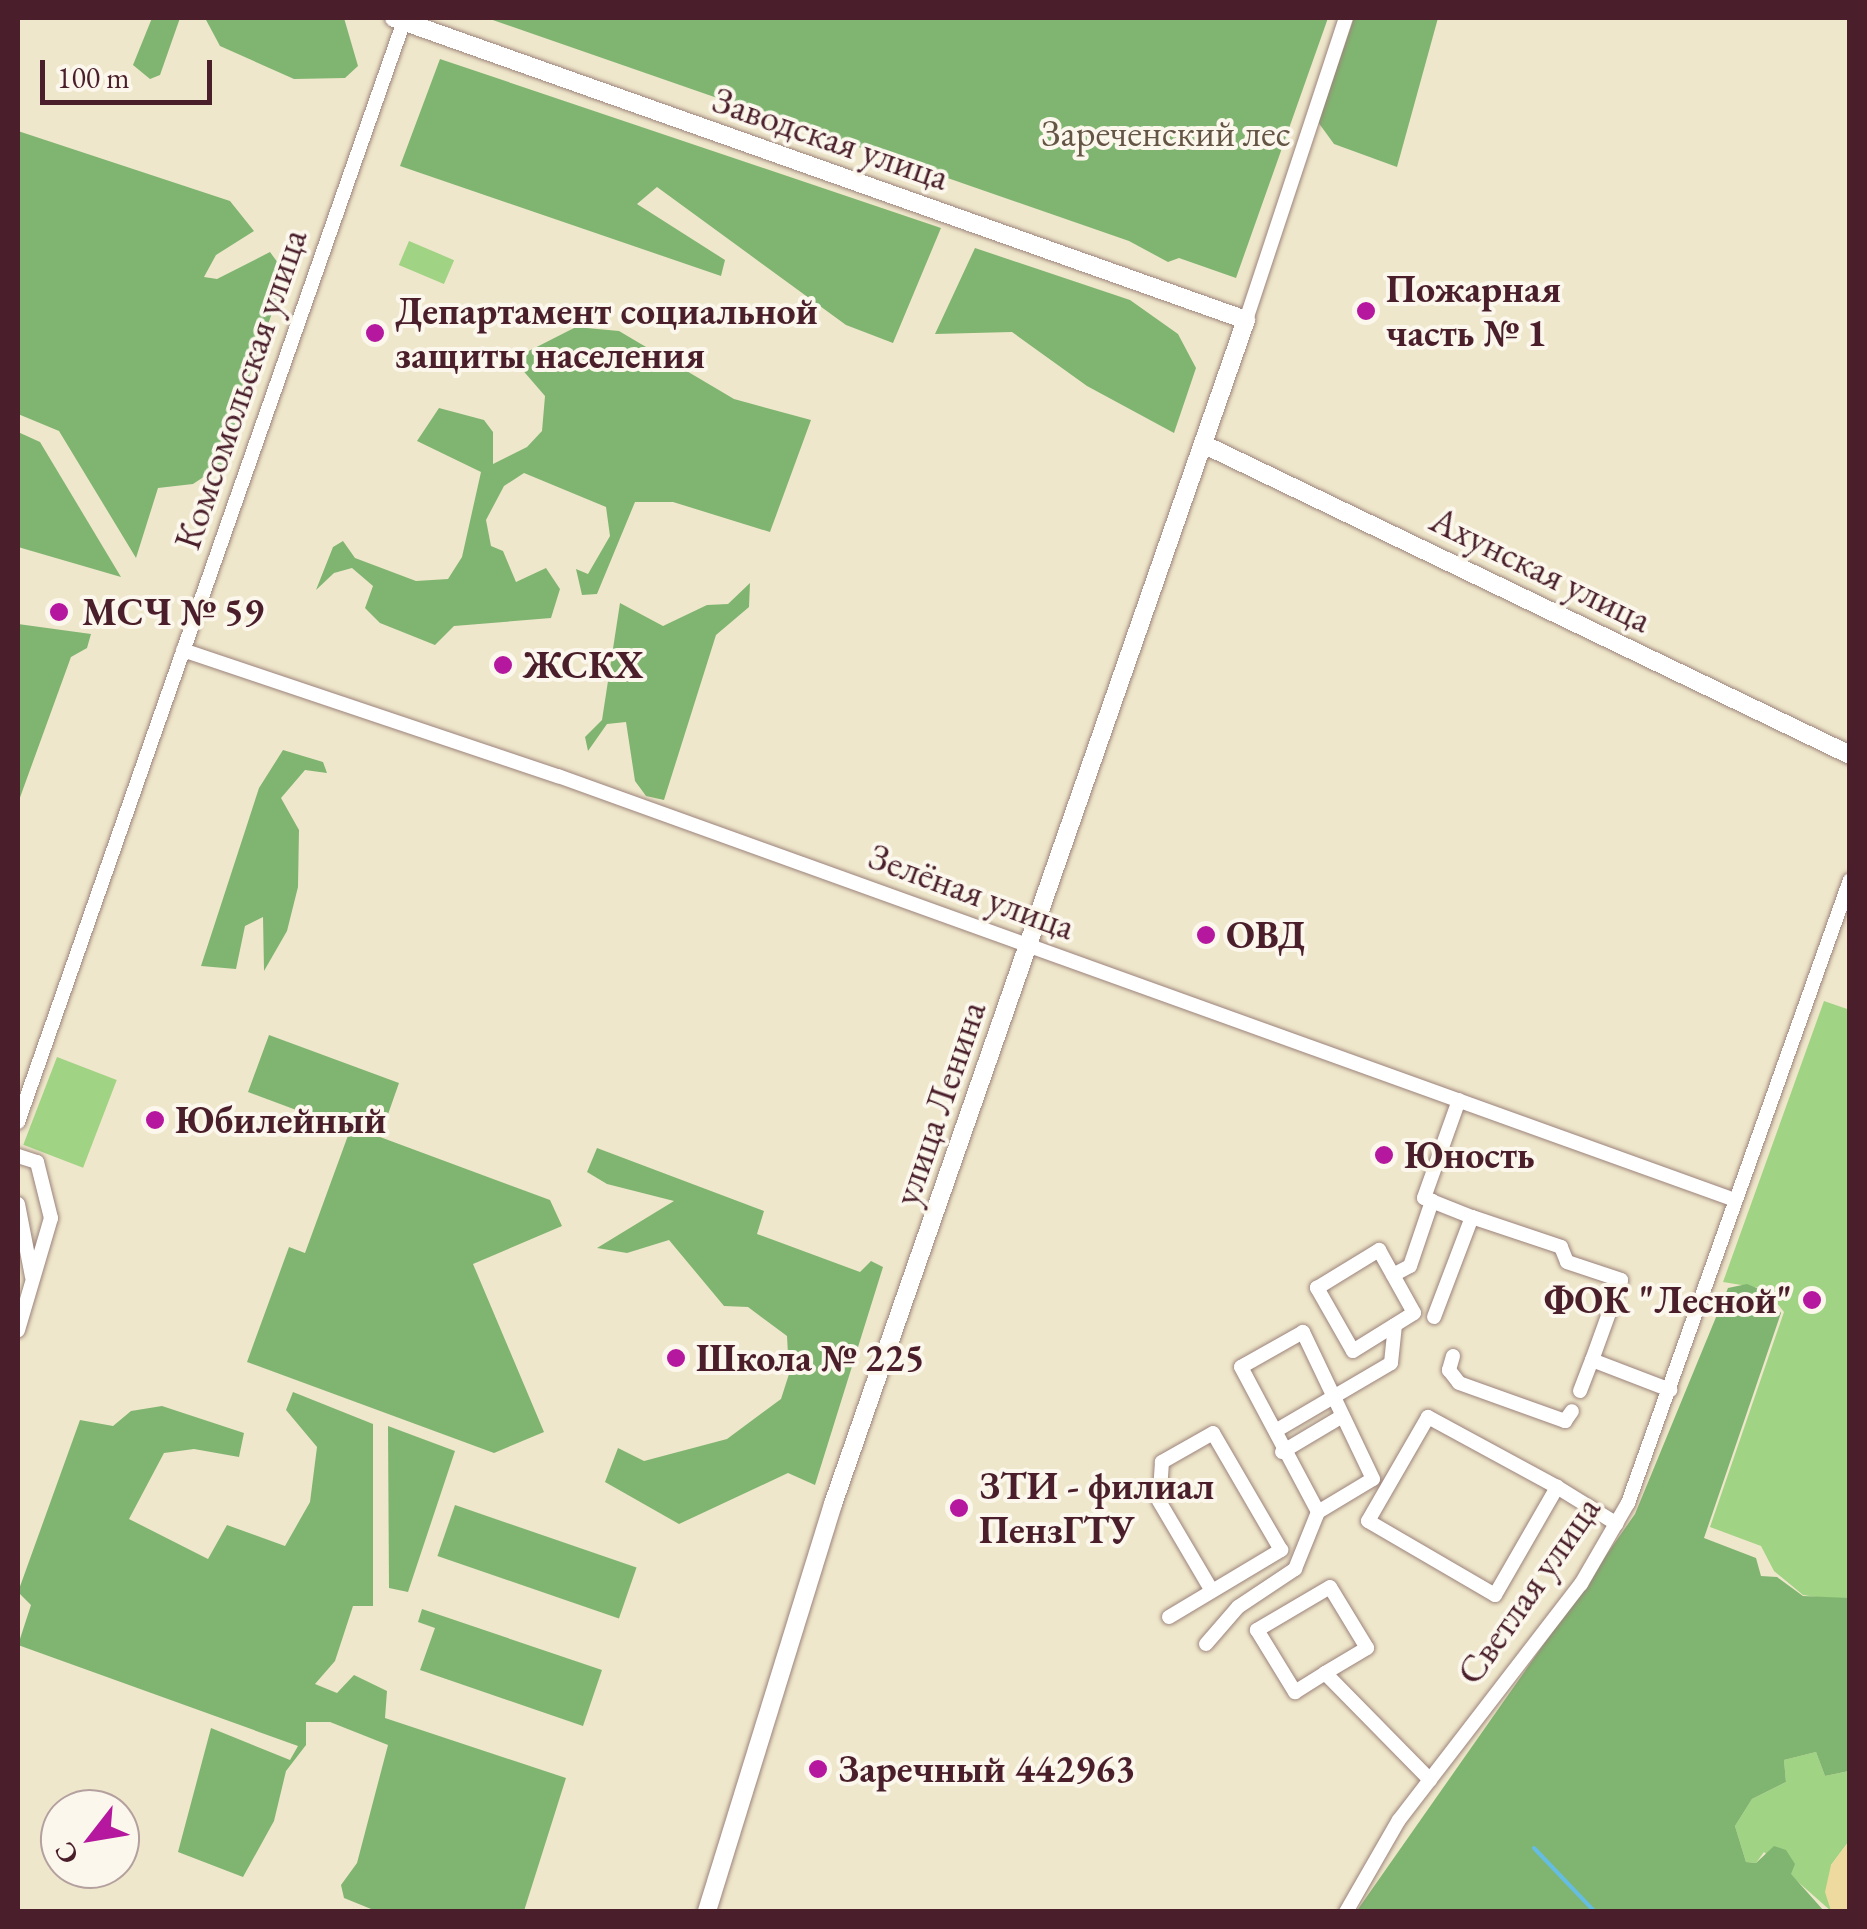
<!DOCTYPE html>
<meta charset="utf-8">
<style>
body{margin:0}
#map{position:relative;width:1867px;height:1929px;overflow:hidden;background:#efe7cb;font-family:"EB Garamond",serif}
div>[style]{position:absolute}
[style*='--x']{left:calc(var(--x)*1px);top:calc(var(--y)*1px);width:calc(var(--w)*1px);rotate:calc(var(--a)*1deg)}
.green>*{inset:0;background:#a0d383;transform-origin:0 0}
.forest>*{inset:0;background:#80b571;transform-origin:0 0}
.sand>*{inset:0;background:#eeda9e}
.stream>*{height:4px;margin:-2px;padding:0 2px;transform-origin:2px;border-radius:2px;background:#65bde2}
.roads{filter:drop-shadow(0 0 2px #9c837b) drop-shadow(0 0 2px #9c837b)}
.minor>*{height:14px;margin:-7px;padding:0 7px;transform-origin:7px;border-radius:7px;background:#fff}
.major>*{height:18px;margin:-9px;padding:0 9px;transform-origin:9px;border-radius:9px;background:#fff}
.dots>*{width:28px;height:28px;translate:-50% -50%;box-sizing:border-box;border:5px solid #fbf7ec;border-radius:50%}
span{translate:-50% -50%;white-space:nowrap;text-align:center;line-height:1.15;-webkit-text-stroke:8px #fbf7ec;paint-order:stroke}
.park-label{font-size:38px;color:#645545}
.street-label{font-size:38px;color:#4a1f2b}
.poi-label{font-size:38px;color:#4a1f2b;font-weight:700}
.left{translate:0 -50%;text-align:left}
.right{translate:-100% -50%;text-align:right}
.frame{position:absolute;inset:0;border:20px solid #4a1f2b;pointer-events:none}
.north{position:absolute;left:40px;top:1789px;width:100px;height:100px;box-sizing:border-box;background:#fbf7ec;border:2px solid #b4a19f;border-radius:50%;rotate:239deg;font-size:28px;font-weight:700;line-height:40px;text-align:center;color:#4a1f2b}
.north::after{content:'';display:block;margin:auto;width:35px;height:45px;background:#b5179e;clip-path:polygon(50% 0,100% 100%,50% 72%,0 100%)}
.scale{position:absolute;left:40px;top:60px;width:172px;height:45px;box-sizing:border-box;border:5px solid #4a1f2b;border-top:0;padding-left:12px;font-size:30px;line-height:35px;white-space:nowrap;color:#4a1f2b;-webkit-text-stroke:8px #fbf7ec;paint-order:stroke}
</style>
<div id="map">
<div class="green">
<i style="left:409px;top:241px;width:49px;height:26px;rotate:23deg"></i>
<i style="clip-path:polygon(1824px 1001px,1850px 1010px,1849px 1598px,1836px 1600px,1803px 1595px,1774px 1571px,1761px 1546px,1710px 1527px,1784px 1312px,1766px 1289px,1723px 1282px)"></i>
<i style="left:57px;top:1057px;width:64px;height:94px;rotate:21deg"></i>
<i style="clip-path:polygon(1816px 1752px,1825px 1776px,1849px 1771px,1849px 1841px,1831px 1865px,1831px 1911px,1764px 1852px,1756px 1863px,1746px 1862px,1735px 1826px,1752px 1799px,1786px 1782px,1784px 1760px)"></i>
</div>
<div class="forest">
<i style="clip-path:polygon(152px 18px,180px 18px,160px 75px,150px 79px,133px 65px)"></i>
<i style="clip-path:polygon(205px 18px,344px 18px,358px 66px,345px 78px,294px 79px,220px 46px)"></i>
<i style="clip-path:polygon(487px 18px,1328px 18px,1236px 278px,1179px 258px,1168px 262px,1129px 241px)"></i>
<i style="clip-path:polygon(1354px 18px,1438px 18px,1397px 167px,1334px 144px,1318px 122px)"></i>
<i style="clip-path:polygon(440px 59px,941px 228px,893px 343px,846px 325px,657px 187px,637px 204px,725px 260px,721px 276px,400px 166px)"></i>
<i style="clip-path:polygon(18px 131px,230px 201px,254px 231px,216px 255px,204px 277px,217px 279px,270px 252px,286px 274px,237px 411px,229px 460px,193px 484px,158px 488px,136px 558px,59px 431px,18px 414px)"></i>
<i style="clip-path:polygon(975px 248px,1130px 300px,1178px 334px,1196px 368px,1174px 433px,1087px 386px,1012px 332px,935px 334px)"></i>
<i style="clip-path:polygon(576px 327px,619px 331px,734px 399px,811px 420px,770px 532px,673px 502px,635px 502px,597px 594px,582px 595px,576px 569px,588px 574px,610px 536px,606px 507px,524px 473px,504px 486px,486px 520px,491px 546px,503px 551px,516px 582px,546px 568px,560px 589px,551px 618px,454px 626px,435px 645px,380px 623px,365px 608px,373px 586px,352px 568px,334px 573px,316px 590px,333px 547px,343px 541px,355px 558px,416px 581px,448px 579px,462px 557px,481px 472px,417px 441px,439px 408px,484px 420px,493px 432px,493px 464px,527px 447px,542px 431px,545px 396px,513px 359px)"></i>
<i style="clip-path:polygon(18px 432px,40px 442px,121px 577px,18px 547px)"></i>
<i style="clip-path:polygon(750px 583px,749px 607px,716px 635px,664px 800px,646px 796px,635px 781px,626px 722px,607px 724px,588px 751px,585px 737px,602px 720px,620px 603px,663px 626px,707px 605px,728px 604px)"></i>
<i style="clip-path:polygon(18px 624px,91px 634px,87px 648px,71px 657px,18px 803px)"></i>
<i style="clip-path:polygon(283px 750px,323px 762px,327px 773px,305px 770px,281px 798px,299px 830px,298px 887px,287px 931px,264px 971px,263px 917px,245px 926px,236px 969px,201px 966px,259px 788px)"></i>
<i style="clip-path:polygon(269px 1035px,399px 1083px,380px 1137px,550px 1200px,562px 1226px,473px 1264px,544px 1432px,494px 1453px,247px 1362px,289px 1247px,305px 1253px,350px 1130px,248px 1092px)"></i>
<i style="clip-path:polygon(597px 1148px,764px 1211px,757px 1234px,860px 1272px,871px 1261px,883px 1267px,815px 1485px,788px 1473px,679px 1524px,605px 1482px,618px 1448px,644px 1461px,727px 1439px,781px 1399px,789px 1374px,787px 1336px,748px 1307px,724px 1306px,669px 1240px,627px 1253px,597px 1248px,674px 1201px,607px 1184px,587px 1172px)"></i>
<i style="clip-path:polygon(1747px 1284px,1764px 1291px,1781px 1313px,1704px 1538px,1756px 1558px,1761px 1576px,1777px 1577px,1803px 1596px,1849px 1598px,1849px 1771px,1825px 1776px,1816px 1752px,1784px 1760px,1786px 1782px,1752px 1799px,1735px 1826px,1746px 1862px,1756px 1863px,1774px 1846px,1786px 1850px,1795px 1864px,1791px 1874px,1824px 1911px,1356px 1912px,1635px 1514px,1728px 1288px)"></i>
<i style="clip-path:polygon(293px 1392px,373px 1424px,373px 1606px,353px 1606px,335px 1661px,315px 1684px,337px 1693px,354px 1675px,387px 1691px,385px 1718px,566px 1778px,524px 1911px,376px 1911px,344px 1898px,341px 1885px,357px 1863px,388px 1745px,330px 1722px,306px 1722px,306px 1745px,286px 1771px,274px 1821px,243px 1877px,178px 1852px,211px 1728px,290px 1760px,298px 1746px,18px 1645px,31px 1605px,18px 1592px,80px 1420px,113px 1426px,131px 1411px,162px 1406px,244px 1433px,239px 1457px,194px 1449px,164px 1453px,129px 1519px,208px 1559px,227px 1525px,285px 1546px,310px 1502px,317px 1447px,286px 1410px)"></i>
<i style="clip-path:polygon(388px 1426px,455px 1451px,408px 1592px,389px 1588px)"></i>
<i style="left:455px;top:1505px;width:192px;height:54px;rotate:19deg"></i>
<i style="clip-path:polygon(422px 1609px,602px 1670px,583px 1726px,420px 1670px,435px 1628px,418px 1622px)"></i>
</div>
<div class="sand">
<i style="clip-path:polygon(1849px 1841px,1849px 1911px,1831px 1911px,1825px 1892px,1831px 1865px)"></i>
</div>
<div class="stream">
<i style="--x:1534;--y:1848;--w:88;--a:46.4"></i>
</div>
<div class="roads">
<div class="minor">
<i style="--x:1246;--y:320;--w:318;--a:-71.7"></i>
<i style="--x:183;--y:650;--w:396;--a:18.6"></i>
<i style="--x:558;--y:776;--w:1251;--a:19.81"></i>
<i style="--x:1459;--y:1100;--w:104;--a:109.7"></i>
<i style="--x:1424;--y:1198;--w:52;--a:21.6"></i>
<i style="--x:18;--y:1122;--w:1170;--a:-70.68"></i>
<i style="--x:18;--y:1156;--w:20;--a:18"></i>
<i style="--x:37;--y:1162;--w:58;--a:76"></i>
<i style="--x:51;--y:1218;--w:117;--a:106.4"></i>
<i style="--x:18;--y:1204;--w:74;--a:79.1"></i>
<i style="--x:1379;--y:1250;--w:72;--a:60.9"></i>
<i style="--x:1414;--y:1313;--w:72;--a:148.1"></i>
<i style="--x:1353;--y:1351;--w:73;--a:-119.7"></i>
<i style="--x:1317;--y:1288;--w:73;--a:-31.5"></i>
<i style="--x:1393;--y:1275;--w:19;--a:-28"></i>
<i style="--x:1410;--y:1266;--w:69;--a:-71.3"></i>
<i style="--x:1434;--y:1317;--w:107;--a:-69.2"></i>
<i style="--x:1472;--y:1217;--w:94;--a:18.6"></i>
<i style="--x:1561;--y:1247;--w:16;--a:68"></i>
<i style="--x:1567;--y:1262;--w:57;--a:18.4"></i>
<i style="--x:1621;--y:1280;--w:85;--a:109.9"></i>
<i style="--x:1592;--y:1360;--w:84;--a:21"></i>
<i style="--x:1453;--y:1356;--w:15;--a:106"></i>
<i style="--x:1449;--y:1370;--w:16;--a:52"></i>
<i style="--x:1459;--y:1383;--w:113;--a:19.7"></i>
<i style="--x:1565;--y:1421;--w:12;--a:-55"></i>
<i style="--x:1580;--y:1391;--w:33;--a:-69"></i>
<i style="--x:1277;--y:1430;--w:132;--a:-30.4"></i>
<i style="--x:1391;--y:1363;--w:38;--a:-84"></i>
<i style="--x:1282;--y:1452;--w:66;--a:-30.8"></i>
<i style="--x:1557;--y:1487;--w:147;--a:-151.5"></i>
<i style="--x:1428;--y:1417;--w:120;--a:120"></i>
<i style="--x:1368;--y:1521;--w:147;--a:30.2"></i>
<i style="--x:1495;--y:1595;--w:125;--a:-60.1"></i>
<i style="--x:1557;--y:1487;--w:70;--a:31.7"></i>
<i style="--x:1169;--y:1617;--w:131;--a:-30.9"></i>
<i style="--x:1281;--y:1550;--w:135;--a:-120.2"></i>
<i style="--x:1213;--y:1433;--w:59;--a:150.4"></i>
<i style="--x:1162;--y:1462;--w:39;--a:94"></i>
<i style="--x:1159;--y:1501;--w:104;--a:59.5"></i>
<i style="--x:1206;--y:1644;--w:49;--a:-49.1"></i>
<i style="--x:1238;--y:1607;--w:69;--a:-33.7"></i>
<i style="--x:1295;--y:1569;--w:61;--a:-68"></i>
<i style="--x:1318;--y:1512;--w:64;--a:-31"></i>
<i style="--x:1373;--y:1479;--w:163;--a:-115.5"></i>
<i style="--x:1303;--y:1332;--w:71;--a:150.6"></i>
<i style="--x:1241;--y:1367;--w:164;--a:62"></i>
<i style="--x:1325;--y:1673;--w:49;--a:-30.8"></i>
<i style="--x:1367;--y:1648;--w:71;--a:-121.2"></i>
<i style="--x:1330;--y:1587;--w:85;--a:149.5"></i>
<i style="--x:1257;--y:1630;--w:73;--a:58.5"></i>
<i style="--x:1295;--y:1692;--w:36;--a:-32"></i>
<i style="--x:1325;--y:1673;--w:150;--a:45.5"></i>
<i style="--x:1346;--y:1912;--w:106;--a:-60.1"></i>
<i style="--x:1399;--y:1820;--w:298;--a:-52.4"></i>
<i style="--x:1581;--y:1584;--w:94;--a:-59.9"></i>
<i style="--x:1628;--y:1503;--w:661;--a:-70.39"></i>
</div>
<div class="major">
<i style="--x:394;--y:18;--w:904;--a:19.52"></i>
<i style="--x:1246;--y:320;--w:1254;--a:109.23"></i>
<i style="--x:833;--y:1504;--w:427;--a:107.2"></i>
<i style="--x:1203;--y:444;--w:718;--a:25.67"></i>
</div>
</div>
<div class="dots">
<i style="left:1366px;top:311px;background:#b5179e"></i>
<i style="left:375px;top:333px;background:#b5179e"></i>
<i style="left:59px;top:612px;background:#b5179e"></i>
<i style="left:503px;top:665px;background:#b5179e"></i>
<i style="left:1206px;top:935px;background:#b5179e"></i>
<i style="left:155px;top:1120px;background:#b5179e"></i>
<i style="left:1384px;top:1155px;background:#b5179e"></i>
<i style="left:1812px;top:1300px;background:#b5179e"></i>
<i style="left:676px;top:1358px;background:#b5179e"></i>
<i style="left:959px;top:1508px;background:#b5179e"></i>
<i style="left:818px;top:1769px;background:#b5179e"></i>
</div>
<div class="park-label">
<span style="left:1166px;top:133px">Зареченский лес</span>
</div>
<div class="street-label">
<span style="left:831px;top:138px;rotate:19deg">Заводская улица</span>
<span style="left:240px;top:389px;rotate:-71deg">Комсомольская улица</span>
<span style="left:1541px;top:569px;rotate:26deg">Ахунская улица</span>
<span style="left:972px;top:891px;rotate:20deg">Зелёная улица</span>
<span style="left:939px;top:1103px;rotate:-71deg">улица Ленина</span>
<span style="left:1528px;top:1590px;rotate:-55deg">Светлая улица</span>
</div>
<div class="poi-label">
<span class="left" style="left:1386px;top:311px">Пожарная<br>часть № 1</span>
<span class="left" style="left:395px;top:333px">Департамент социальной<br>защиты населения</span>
<span class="left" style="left:82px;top:612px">МСЧ № 59</span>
<span class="left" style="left:523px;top:665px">ЖСКХ</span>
<span class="left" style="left:1226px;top:935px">ОВД</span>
<span class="left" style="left:175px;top:1120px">Юбилейный</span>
<span class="left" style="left:1404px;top:1155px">Юность</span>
<span class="right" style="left:1792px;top:1300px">ФОК "Лесной"</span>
<span class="left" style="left:696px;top:1358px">Школа № 225</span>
<span class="left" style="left:979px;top:1508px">ЗТИ - филиал<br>ПензГТУ</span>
<span class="left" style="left:838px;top:1769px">Заречный 442963</span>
</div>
<div class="frame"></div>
<div class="north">С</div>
<div class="scale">100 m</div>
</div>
